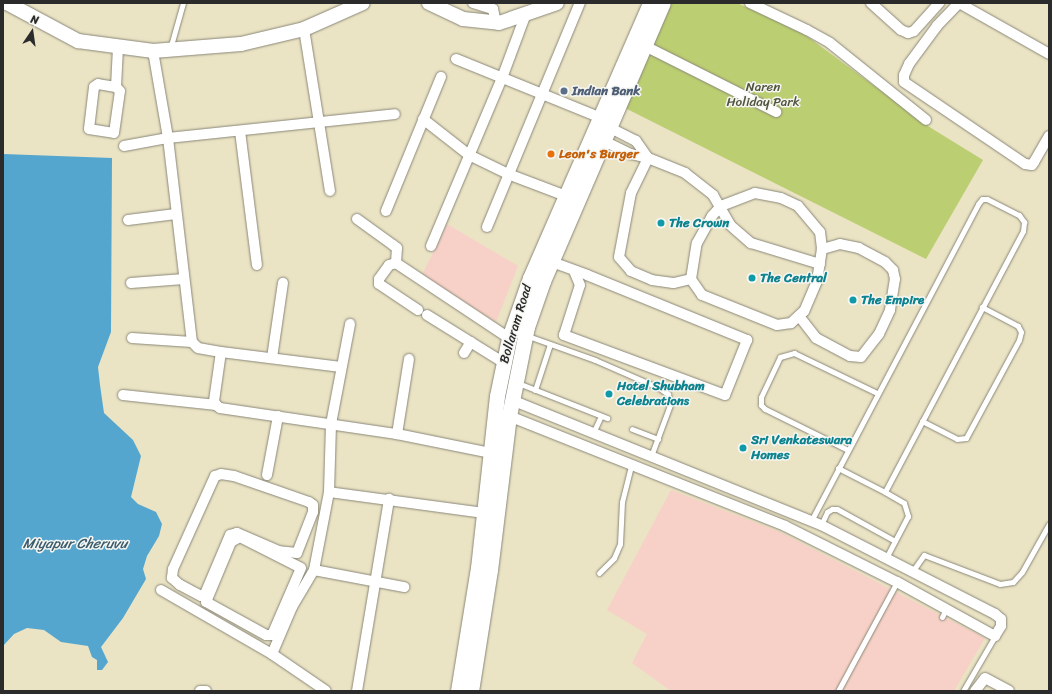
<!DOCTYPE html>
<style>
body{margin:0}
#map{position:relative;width:1052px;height:694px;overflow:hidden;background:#eae3c4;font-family:Sriracha,sans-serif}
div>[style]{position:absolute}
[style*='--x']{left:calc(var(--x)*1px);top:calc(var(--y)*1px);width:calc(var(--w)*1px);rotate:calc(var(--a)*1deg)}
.built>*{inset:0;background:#f7d1c7}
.green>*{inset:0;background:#bbce71}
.water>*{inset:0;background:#54a6cf}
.roads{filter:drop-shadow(0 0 1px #8a8778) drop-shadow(0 0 1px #8a8778)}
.lane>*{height:5px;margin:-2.5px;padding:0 2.5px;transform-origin:2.5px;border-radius:2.5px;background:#fff}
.street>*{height:10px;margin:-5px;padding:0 5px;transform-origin:5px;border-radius:5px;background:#fff}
.secondary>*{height:14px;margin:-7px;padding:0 7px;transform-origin:7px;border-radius:7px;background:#fff}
.primary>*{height:15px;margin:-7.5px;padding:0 7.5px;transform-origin:7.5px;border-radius:7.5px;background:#fff}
.dots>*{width:11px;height:11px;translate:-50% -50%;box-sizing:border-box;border:2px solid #f6f6f2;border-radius:50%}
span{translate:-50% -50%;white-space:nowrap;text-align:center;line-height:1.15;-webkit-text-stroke:3px #f6f6f2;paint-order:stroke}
.park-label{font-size:13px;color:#4f543c}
.service-label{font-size:13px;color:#4e5e75;font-weight:700}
.left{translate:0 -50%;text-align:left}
.food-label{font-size:13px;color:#c56008;font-weight:700}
.culture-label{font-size:13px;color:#0d838f;font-weight:700}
.street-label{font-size:13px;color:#2b2b2b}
.water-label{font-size:14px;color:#3b5c6d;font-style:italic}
.frame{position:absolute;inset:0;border:4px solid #2b2b2b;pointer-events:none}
.north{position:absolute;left:12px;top:12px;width:40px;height:40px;-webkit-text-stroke:3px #f6f6f2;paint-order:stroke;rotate:13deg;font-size:11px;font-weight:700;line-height:16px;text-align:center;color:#2b2b2b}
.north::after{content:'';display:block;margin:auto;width:14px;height:18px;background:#2b2b2b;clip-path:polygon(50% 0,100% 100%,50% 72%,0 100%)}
</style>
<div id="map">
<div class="built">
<i style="clip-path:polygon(447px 224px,518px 266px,496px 322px,422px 275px)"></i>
<i style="clip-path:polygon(671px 490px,780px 532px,985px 638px,954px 691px,671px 691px,632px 663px,647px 634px,607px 610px)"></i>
</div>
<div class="green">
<i style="clip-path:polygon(671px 3px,737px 3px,800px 31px,931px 128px,983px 160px,926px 259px,625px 108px)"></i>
</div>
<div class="water">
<i style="clip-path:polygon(3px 154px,112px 158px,111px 332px,98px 367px,100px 385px,104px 413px,133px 440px,141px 456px,131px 497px,138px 504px,156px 512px,162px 524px,159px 536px,147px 556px,143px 569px,146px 579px,123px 618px,101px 647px,108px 662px,102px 670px,97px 670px,97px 660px,92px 657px,88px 646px,61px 642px,44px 630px,27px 628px,14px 634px,3px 646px)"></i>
</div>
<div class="roads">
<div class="lane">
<i style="--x:170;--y:49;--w:48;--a:-74.2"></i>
<i style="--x:528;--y:336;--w:71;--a:19.7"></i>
<i style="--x:595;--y:360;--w:70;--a:23.6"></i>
<i style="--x:659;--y:388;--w:11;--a:34"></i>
<i style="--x:668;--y:394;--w:11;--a:80"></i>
<i style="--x:670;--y:405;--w:54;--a:110.4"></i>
<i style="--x:518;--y:383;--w:96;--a:21.5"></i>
<i style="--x:535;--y:390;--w:48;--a:-71.9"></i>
<i style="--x:922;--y:421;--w:39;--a:27"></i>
<i style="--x:957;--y:439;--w:9;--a:-6"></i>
<i style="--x:966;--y:438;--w:111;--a:-61.6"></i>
<i style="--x:1019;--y:340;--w:8;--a:-76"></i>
<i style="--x:1021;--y:332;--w:7;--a:-117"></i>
<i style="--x:1018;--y:326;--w:41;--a:-152.2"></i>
<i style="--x:632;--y:429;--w:28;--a:21"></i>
<i style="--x:593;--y:433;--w:19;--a:-65"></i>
<i style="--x:848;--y:450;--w:93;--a:-153.7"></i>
<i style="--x:765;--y:409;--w:6;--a:-135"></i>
<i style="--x:761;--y:405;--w:8;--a:-90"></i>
<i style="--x:761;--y:397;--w:44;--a:-64.6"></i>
<i style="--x:780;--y:357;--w:15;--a:-16"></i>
<i style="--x:794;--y:353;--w:92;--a:25.7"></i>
<i style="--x:838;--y:468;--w:53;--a:27.1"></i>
<i style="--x:811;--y:521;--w:358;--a:-62.2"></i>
<i style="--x:978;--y:204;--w:6;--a:-51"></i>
<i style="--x:982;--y:199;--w:5;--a:0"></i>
<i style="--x:987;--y:199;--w:36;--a:27"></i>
<i style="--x:1019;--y:215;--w:9;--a:54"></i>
<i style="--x:1024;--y:222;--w:9;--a:96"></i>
<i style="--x:1023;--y:231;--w:295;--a:117.9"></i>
<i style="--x:885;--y:492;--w:22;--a:30"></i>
<i style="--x:904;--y:503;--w:14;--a:73"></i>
<i style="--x:908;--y:516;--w:47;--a:117.6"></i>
<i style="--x:821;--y:525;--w:14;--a:-65"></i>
<i style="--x:827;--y:512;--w:6;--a:-31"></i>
<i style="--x:832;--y:509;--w:5;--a:0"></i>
<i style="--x:837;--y:509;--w:66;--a:28.9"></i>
<i style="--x:912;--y:572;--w:21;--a:-55"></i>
<i style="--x:924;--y:555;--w:81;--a:20.9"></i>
<i style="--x:1000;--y:584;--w:13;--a:-9"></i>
<i style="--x:1013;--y:582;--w:13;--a:-48"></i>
<i style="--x:1022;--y:572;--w:55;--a:-60.6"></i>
<i style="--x:599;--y:573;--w:21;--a:-45"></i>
<i style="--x:614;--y:558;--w:15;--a:-67"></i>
<i style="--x:620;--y:544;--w:42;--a:-87.3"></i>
<i style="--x:622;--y:502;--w:38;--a:-76"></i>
<i style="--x:942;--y:617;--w:9;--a:-63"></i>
<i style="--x:838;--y:691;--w:124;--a:-61.6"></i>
<i style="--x:963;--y:691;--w:64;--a:-59.8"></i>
</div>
<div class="street">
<i style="--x:473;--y:3;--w:21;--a:17"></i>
<i style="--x:493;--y:9;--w:14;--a:78"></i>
<i style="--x:750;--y:3;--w:63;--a:25.3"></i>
<i style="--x:807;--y:30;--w:26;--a:29"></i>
<i style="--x:830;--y:43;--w:123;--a:38.7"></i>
<i style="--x:871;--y:3;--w:40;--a:42"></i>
<i style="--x:901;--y:30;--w:8;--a:23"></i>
<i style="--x:908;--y:33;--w:6;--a:-18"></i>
<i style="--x:914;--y:31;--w:38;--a:-48"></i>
<i style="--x:959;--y:3;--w:32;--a:134"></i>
<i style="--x:937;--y:26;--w:47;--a:126.4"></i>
<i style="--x:909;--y:64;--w:12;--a:114"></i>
<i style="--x:904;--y:75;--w:7;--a:90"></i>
<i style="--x:904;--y:82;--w:146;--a:34.1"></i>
<i style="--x:1025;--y:164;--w:7;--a:8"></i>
<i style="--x:1032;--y:165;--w:4;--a:-56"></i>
<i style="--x:1034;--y:162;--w:30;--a:-60"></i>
<i style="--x:959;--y:3;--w:103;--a:29.5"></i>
<i style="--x:304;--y:29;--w:164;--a:80.9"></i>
<i style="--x:645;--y:46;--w:147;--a:26.7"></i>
<i style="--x:153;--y:51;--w:88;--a:80.2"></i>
<i style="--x:168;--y:138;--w:205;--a:83.3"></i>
<i style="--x:192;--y:342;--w:8;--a:45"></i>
<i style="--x:198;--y:348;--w:23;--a:10"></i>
<i style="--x:221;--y:352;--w:121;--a:7.1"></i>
<i style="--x:456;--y:59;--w:157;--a:22.1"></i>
<i style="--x:116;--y:87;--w:18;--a:-171"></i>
<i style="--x:98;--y:84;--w:5;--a:143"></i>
<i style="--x:94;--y:87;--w:42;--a:96.8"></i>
<i style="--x:89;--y:129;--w:25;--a:9"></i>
<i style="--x:114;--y:133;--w:42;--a:-81.9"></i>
<i style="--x:120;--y:91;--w:6;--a:-135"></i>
<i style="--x:116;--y:87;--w:40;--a:-87.1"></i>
<i style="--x:423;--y:119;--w:58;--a:38"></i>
<i style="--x:469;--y:155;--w:43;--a:26"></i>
<i style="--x:508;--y:174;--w:62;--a:20.8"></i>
<i style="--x:240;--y:131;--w:135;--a:82.8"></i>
<i style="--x:604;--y:141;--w:30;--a:26"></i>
<i style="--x:631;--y:154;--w:17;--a:13"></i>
<i style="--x:648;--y:158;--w:21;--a:-125"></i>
<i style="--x:636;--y:141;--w:29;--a:-153"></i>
<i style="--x:124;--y:146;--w:45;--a:-10.3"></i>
<i style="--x:168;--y:138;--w:228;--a:-6"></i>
<i style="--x:755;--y:193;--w:26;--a:11"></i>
<i style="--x:781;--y:198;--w:19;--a:25"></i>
<i style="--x:798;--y:206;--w:34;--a:50"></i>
<i style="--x:820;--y:232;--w:17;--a:83"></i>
<i style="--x:822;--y:249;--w:32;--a:99"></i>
<i style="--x:817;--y:281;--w:33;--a:113"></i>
<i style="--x:804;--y:311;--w:18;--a:137"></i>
<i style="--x:791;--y:323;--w:14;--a:172"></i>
<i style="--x:777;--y:325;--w:81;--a:-158.2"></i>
<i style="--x:702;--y:295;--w:19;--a:-125"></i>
<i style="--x:691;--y:279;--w:36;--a:-81"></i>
<i style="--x:697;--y:243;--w:31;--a:-61"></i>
<i style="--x:712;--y:216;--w:13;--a:-48"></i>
<i style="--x:721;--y:206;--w:36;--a:-21"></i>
<i style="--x:386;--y:211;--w:145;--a:-67.7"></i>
<i style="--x:357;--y:219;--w:44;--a:35.8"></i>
<i style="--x:393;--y:245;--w:5;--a:37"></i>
<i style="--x:397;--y:248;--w:15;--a:94"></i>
<i style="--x:128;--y:220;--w:48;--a:-7.1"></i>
<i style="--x:487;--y:227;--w:243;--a:-67.5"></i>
<i style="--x:431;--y:246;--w:182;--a:-67.1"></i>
<i style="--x:502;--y:78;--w:66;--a:-69.6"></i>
<i style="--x:552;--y:262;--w:37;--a:20"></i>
<i style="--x:587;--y:275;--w:173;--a:22.1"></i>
<i style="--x:747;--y:340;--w:59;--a:111.8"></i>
<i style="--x:725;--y:395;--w:172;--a:-159.6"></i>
<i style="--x:564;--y:335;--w:52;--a:-72.3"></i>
<i style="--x:580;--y:285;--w:15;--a:-113"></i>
<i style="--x:691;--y:279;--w:18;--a:167"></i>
<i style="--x:673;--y:283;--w:21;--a:-172"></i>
<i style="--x:652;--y:280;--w:23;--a:-157"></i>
<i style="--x:631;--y:271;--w:18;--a:-131"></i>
<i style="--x:619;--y:257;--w:65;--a:-79.4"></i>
<i style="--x:631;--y:193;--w:39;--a:-64"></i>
<i style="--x:648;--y:158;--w:40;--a:22"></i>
<i style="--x:685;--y:173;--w:36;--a:38"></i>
<i style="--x:713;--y:195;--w:34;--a:60"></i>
<i style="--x:730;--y:225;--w:28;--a:41"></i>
<i style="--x:751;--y:243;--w:72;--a:16.9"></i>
<i style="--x:131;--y:283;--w:53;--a:-4.3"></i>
<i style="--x:418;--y:310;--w:47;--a:-146.3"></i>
<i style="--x:379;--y:284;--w:5;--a:-90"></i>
<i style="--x:379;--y:279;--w:17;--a:-54"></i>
<i style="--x:389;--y:265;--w:7;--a:-16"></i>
<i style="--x:396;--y:263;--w:136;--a:33.6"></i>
<i style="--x:427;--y:315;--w:91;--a:31.9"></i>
<i style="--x:799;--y:316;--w:28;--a:52"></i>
<i style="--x:816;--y:338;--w:38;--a:28"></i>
<i style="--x:850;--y:356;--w:11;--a:5"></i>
<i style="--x:861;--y:357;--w:29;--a:-52"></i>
<i style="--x:879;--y:334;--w:26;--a:-65"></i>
<i style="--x:890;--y:310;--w:31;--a:-81"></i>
<i style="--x:895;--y:279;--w:9;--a:-103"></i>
<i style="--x:893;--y:270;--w:11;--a:-135"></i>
<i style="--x:885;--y:262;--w:30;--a:-152"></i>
<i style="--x:859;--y:248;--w:19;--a:-168"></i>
<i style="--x:840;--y:244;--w:19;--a:164"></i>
<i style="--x:132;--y:338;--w:60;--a:3.8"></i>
<i style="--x:464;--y:353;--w:13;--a:-58"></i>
<i style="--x:272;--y:358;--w:76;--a:-81.7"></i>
<i style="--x:123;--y:395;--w:94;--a:6.1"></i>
<i style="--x:216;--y:405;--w:5;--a:37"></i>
<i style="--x:220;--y:408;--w:179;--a:8.4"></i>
<i style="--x:397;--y:434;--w:95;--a:11.5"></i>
<i style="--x:216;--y:405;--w:4;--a:-117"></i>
<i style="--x:214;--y:401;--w:49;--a:-81.9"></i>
<i style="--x:509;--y:416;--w:297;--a:21.7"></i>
<i style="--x:785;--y:526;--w:125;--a:26.6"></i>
<i style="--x:897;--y:582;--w:112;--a:28.9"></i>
<i style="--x:995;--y:636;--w:12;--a:-59"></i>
<i style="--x:1001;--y:626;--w:7;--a:-90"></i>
<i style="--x:1001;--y:619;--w:8;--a:-140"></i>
<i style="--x:995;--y:614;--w:195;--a:-152.9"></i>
<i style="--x:821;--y:525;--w:333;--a:-158"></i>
<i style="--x:397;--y:434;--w:76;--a:-80.9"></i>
<i style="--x:221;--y:474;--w:13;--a:9"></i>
<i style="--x:234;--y:476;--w:79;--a:19.1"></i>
<i style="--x:309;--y:502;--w:5;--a:37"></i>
<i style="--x:313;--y:505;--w:7;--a:90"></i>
<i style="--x:313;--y:512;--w:44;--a:111.3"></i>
<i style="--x:297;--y:553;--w:18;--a:-174"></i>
<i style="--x:279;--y:551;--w:46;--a:-156.8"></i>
<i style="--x:237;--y:533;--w:7;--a:164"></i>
<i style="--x:230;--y:535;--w:64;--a:113"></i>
<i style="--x:205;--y:594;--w:4;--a:153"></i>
<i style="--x:201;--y:596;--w:24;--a:-152"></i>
<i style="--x:180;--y:585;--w:11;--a:-139"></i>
<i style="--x:172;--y:578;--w:9;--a:-84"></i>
<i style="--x:173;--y:569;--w:102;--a:-65.7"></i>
<i style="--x:215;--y:476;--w:6;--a:-18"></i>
<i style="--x:267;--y:475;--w:60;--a:-79.4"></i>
<i style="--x:329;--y:492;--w:157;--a:7.7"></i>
<i style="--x:240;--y:537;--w:68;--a:26.9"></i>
<i style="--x:301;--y:568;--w:73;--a:113.4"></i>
<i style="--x:272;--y:635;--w:6;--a:180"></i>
<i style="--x:266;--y:635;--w:68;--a:-151.2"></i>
<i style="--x:206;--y:602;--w:65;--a:-67.4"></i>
<i style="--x:231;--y:542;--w:10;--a:-29"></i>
<i style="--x:314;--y:570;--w:92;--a:10.7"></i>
<i style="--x:161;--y:590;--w:128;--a:30"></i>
<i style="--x:272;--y:654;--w:65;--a:34.4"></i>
<i style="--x:272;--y:654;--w:51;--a:-66.9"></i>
<i style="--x:292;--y:607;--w:43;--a:-59.3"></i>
<i style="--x:314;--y:570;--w:79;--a:-79.1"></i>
<i style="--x:329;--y:492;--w:68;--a:-88.3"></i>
<i style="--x:331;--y:424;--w:102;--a:-79.2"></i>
<i style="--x:200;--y:691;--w:6;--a:0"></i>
<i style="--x:357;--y:691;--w:195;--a:-80.5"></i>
<i style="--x:975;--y:691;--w:16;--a:-52"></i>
<i style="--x:985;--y:678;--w:27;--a:28"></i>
</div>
<div class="secondary">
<i style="--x:7;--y:3;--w:81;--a:28.2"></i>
<i style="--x:78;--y:41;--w:76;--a:7.6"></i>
<i style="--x:153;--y:51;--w:88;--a:-4.5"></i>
<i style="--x:241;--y:44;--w:65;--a:-13.4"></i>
<i style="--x:304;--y:29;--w:64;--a:-23.8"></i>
<i style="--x:429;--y:3;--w:38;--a:25"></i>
<i style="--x:463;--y:19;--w:36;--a:6"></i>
<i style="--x:499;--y:23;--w:61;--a:-19"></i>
</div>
<div class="primary">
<i style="--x:458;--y:691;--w:125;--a:-80.8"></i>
<i style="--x:478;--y:568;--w:173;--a:-83.7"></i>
<i style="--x:497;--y:396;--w:59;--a:-78.3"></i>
<i style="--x:509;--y:338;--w:64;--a:-70.7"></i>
<i style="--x:530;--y:278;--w:300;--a:-66.4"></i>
<i style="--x:471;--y:691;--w:122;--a:-81.1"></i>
<i style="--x:490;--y:570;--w:155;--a:-83"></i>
<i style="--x:509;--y:416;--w:91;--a:-78.6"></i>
<i style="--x:527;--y:327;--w:49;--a:-70.8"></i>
<i style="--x:543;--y:281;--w:303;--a:-66.7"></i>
</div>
</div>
<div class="dots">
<i style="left:564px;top:91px;background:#5c6f8a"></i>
<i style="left:551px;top:154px;background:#e8710a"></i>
<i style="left:661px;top:223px;background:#0f9aa8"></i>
<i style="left:752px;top:278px;background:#0f9aa8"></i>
<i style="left:853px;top:300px;background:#0f9aa8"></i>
<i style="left:609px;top:394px;background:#0f9aa8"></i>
<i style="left:743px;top:448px;background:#0f9aa8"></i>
</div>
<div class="park-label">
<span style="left:763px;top:95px">Naren<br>Holiday Park</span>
</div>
<div class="service-label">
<span class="left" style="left:572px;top:91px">Indian Bank</span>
</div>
<div class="food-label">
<span class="left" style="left:559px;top:154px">Leon's Burger</span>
</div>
<div class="culture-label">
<span class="left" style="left:669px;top:223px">The Crown</span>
<span class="left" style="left:760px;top:278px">The Central</span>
<span class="left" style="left:861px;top:300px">The Empire</span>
<span class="left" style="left:617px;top:394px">Hotel Shubham<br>Celebrations</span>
<span class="left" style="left:751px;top:448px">Sri Venkateswara<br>Homes</span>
</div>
<div class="street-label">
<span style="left:516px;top:324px;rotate:-73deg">Bollaram Road</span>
</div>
<div class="water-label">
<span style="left:75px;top:544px">Miyapur Cheruvu</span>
</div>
<div class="frame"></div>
<div class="north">N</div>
</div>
